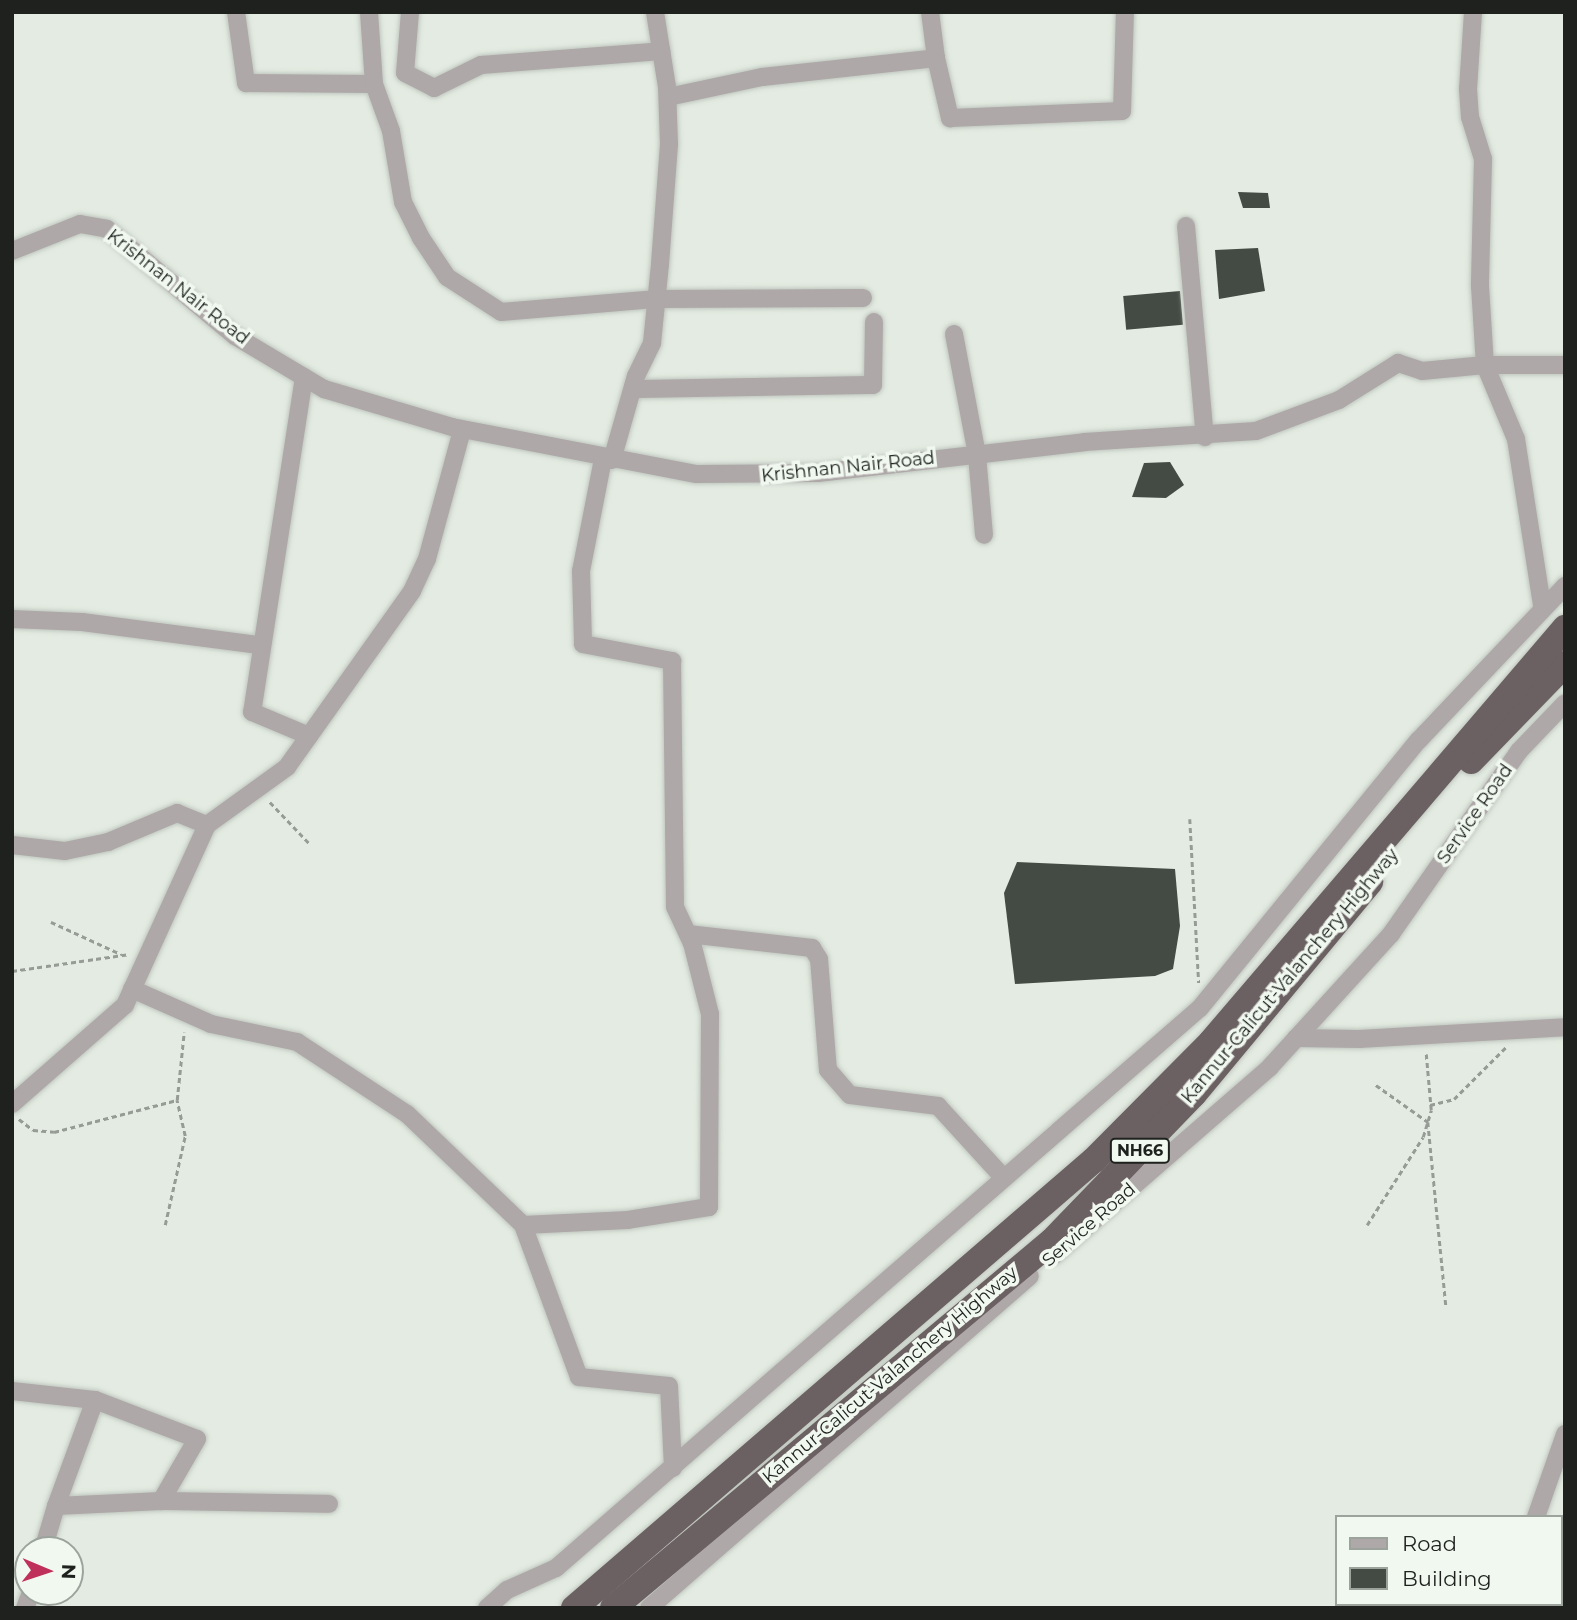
<!DOCTYPE html>
<style>
body{margin:0}
#map{position:relative;width:1577px;height:1620px;overflow:hidden;background:#e3ebe2;font-family:Montserrat,sans-serif}
div>[style]{position:absolute}
[style*='--x']{left:calc(var(--x)*1px);top:calc(var(--y)*1px);width:calc(var(--w)*1px);rotate:calc(var(--a)*1deg)}
.building>*{inset:0;background:#444b44;transform-origin:0 0}
.path>*{height:2.5px;margin-top:-1.25px;transform-origin:0;background:repeating-linear-gradient(90deg,#969c95 0 5px,transparent 0 8.5px)}
.roads{filter:drop-shadow(0 0 2px #c0c7bf) drop-shadow(0 0 2px #c0c7bf)}
.minor>*{height:18px;margin:-9px;padding:0 9px;transform-origin:9px;border-radius:9px;background:#aea8a9}
.highway>*{height:26px;margin:-13px;padding:0 13px;transform-origin:13px;border-radius:13px;background:#6b6062}
span{translate:-50% -50%;white-space:nowrap;text-align:center;line-height:1.15;-webkit-text-stroke:7px #f0f8f0;paint-order:stroke}
.shield-label span{padding:2px 5px;background:#f0f8f0;border:2px solid;border-radius:5px;-webkit-text-stroke-width:0}
.shield-label{font-size:16px;color:#1e211e;font-weight:700}
.street-label{font-size:18px;color:#1e211e}
.frame{position:absolute;inset:0;border:14px solid #1e211e;pointer-events:none}
.legend{position:absolute;left:1335px;top:1515px;width:228px;height:91px;box-sizing:border-box;background:#f0f8f0;border:2px solid #9ca29c;margin:0;padding:9px 12px;list-style:none;font-size:21px;color:#1e211e}
.legend li{display:flex;align-items:center;gap:14px;height:35px}
.legend b{width:35px;border:2px solid #9ca29c}
.north{position:absolute;left:14px;top:1536px;width:70px;height:70px;box-sizing:border-box;background:#f0f8f0;border:2px solid #9ca29c;border-radius:50%;rotate:92deg;font-size:19px;font-weight:700;line-height:28px;text-align:center;color:#1e211e}
.north::after{content:'';display:block;margin:auto;width:24px;height:32px;background:#bf305b;clip-path:polygon(50% 0,100% 100%,50% 72%,0 100%)}
</style>
<div id="map">
<div class="building">
<i style="clip-path:polygon(1238px 192px,1268px 193px,1270px 208px,1243px 208px)"></i>
<i style="clip-path:polygon(1258px 248px,1265px 291px,1219px 299px,1215px 250px)"></i>
<i style="left:1180px;top:291px;width:34px;height:57px;rotate:85deg"></i>
<i style="clip-path:polygon(1170px 462px,1184px 485px,1166px 498px,1132px 497px,1144px 463px)"></i>
<i style="clip-path:polygon(1017px 862px,1175px 869px,1180px 926px,1173px 969px,1155px 976px,1015px 984px,1004px 893px)"></i>
</div>
<div class="path">
<i style="--x:270;--y:802;--w:57;--a:46.4"></i>
<i style="--x:1190;--y:819;--w:164;--a:86.9"></i>
<i style="--x:51;--y:922;--w:77;--a:24.6"></i>
<i style="--x:12;--y:971;--w:119;--a:-8.2"></i>
<i style="--x:1376;--y:1085;--w:64;--a:35.4"></i>
<i style="--x:1428;--y:1122;--w:185;--a:84.4"></i>
<i style="--x:1430;--y:1105;--w:25;--a:-14"></i>
<i style="--x:1454;--y:1099;--w:74;--a:-45"></i>
<i style="--x:19;--y:1119;--w:18;--a:38"></i>
<i style="--x:33;--y:1130;--w:21;--a:5"></i>
<i style="--x:54;--y:1132;--w:127;--a:-14.6"></i>
<i style="--x:177;--y:1100;--w:68;--a:-84.1"></i>
<i style="--x:165;--y:1225;--w:91;--a:-77.3"></i>
<i style="--x:185;--y:1136;--w:37;--a:-103"></i>
<i style="--x:1367;--y:1225;--w:104;--a:-57.5"></i>
<i style="--x:1423;--y:1137;--w:28;--a:-73"></i>
<i style="--x:1431;--y:1110;--w:56;--a:-95.1"></i>
</div>
<div class="roads">
<div class="minor">
<i style="--x:236;--y:12;--w:72;--a:82"></i>
<i style="--x:246;--y:83;--w:128;--a:0.4"></i>
<i style="--x:374;--y:84;--w:72;--a:-94"></i>
<i style="--x:410;--y:12;--w:61;--a:94.7"></i>
<i style="--x:405;--y:73;--w:33;--a:27"></i>
<i style="--x:434;--y:88;--w:52;--a:-26.1"></i>
<i style="--x:481;--y:65;--w:181;--a:-4.4"></i>
<i style="--x:1473;--y:12;--w:77;--a:93.7"></i>
<i style="--x:1468;--y:89;--w:28;--a:86"></i>
<i style="--x:1470;--y:117;--w:44;--a:72.8"></i>
<i style="--x:1483;--y:159;--w:127;--a:91.4"></i>
<i style="--x:1480;--y:286;--w:79;--a:86.4"></i>
<i style="--x:1485;--y:365;--w:80;--a:0"></i>
<i style="--x:936;--y:58;--w:62;--a:76.9"></i>
<i style="--x:950;--y:118;--w:172;--a:-2.3"></i>
<i style="--x:1122;--y:111;--w:99;--a:-88.3"></i>
<i style="--x:374;--y:84;--w:50;--a:70.1"></i>
<i style="--x:391;--y:131;--w:72;--a:80.4"></i>
<i style="--x:403;--y:202;--w:40;--a:63.4"></i>
<i style="--x:421;--y:238;--w:47;--a:56.3"></i>
<i style="--x:447;--y:277;--w:64;--a:32.9"></i>
<i style="--x:501;--y:312;--w:157;--a:-4.8"></i>
<i style="--x:657;--y:299;--w:206;--a:-0.3"></i>
<i style="--x:668;--y:97;--w:96;--a:-12"></i>
<i style="--x:762;--y:77;--w:175;--a:-6.2"></i>
<i style="--x:936;--y:58;--w:46;--a:-97.4"></i>
<i style="--x:1186;--y:226;--w:212;--a:84.9"></i>
<i style="--x:12;--y:251;--w:73;--a:-21.7"></i>
<i style="--x:80;--y:224;--w:27;--a:10"></i>
<i style="--x:107;--y:229;--w:167;--a:39.9"></i>
<i style="--x:235;--y:336;--w:104;--a:30.8"></i>
<i style="--x:324;--y:389;--w:134;--a:16.5"></i>
<i style="--x:452;--y:427;--w:249;--a:10.9"></i>
<i style="--x:697;--y:474;--w:121;--a:-0.5"></i>
<i style="--x:818;--y:473;--w:268;--a:-6.6"></i>
<i style="--x:1084;--y:442;--w:172;--a:-3.7"></i>
<i style="--x:1256;--y:431;--w:89;--a:-20.5"></i>
<i style="--x:1339;--y:400;--w:70;--a:-32.1"></i>
<i style="--x:1398;--y:363;--w:25;--a:18"></i>
<i style="--x:1422;--y:371;--w:63;--a:-5.4"></i>
<i style="--x:1485;--y:365;--w:80;--a:67.3"></i>
<i style="--x:1516;--y:439;--w:168;--a:81.1"></i>
<i style="--x:954;--y:334;--w:123;--a:79.2"></i>
<i style="--x:977;--y:455;--w:80;--a:85"></i>
<i style="--x:304;--y:377;--w:339;--a:98.8"></i>
<i style="--x:252;--y:712;--w:62;--a:22.8"></i>
<i style="--x:633;--y:389;--w:240;--a:-1"></i>
<i style="--x:873;--y:385;--w:63;--a:-89.1"></i>
<i style="--x:603;--y:459;--w:114;--a:101.1"></i>
<i style="--x:581;--y:571;--w:73;--a:88.4"></i>
<i style="--x:583;--y:644;--w:91;--a:10.8"></i>
<i style="--x:672;--y:661;--w:246;--a:89.3"></i>
<i style="--x:675;--y:907;--w:40;--a:65"></i>
<i style="--x:692;--y:943;--w:73;--a:75.8"></i>
<i style="--x:710;--y:1014;--w:193;--a:90.3"></i>
<i style="--x:709;--y:1207;--w:82;--a:170.9"></i>
<i style="--x:628;--y:1220;--w:105;--a:177.3"></i>
<i style="--x:523;--y:1225;--w:162;--a:69.8"></i>
<i style="--x:579;--y:1377;--w:90;--a:5.7"></i>
<i style="--x:669;--y:1386;--w:82;--a:87.2"></i>
<i style="--x:612;--y:460;--w:87;--a:-74.1"></i>
<i style="--x:636;--y:376;--w:37;--a:-64"></i>
<i style="--x:652;--y:343;--w:79;--a:-84.2"></i>
<i style="--x:660;--y:264;--w:120;--a:-85.7"></i>
<i style="--x:669;--y:144;--w:57;--a:-92"></i>
<i style="--x:667;--y:87;--w:76;--a:-99.1"></i>
<i style="--x:12;--y:619;--w:70;--a:2.5"></i>
<i style="--x:82;--y:622;--w:179;--a:7.4"></i>
<i style="--x:12;--y:845;--w:53;--a:6.5"></i>
<i style="--x:65;--y:851;--w:44;--a:-11.8"></i>
<i style="--x:108;--y:842;--w:75;--a:-22.8"></i>
<i style="--x:177;--y:813;--w:32;--a:22"></i>
<i style="--x:688;--y:934;--w:125;--a:6.4"></i>
<i style="--x:812;--y:948;--w:13;--a:58"></i>
<i style="--x:819;--y:959;--w:111;--a:85.4"></i>
<i style="--x:828;--y:1070;--w:33;--a:49"></i>
<i style="--x:850;--y:1095;--w:89;--a:7.1"></i>
<i style="--x:938;--y:1106;--w:95;--a:47.6"></i>
<i style="--x:132;--y:989;--w:86;--a:23.9"></i>
<i style="--x:211;--y:1024;--w:88;--a:11.8"></i>
<i style="--x:297;--y:1042;--w:131;--a:33.2"></i>
<i style="--x:407;--y:1114;--w:161;--a:43.7"></i>
<i style="--x:1296;--y:1038;--w:63;--a:0.9"></i>
<i style="--x:1359;--y:1039;--w:206;--a:-3.3"></i>
<i style="--x:12;--y:1104;--w:150;--a:-41.2"></i>
<i style="--x:125;--y:1005;--w:198;--a:-65.5"></i>
<i style="--x:207;--y:825;--w:99;--a:-35.9"></i>
<i style="--x:287;--y:767;--w:216;--a:-54.6"></i>
<i style="--x:412;--y:591;--w:35;--a:-65"></i>
<i style="--x:427;--y:559;--w:134;--a:-74.8"></i>
<i style="--x:1054;--y:1255;--w:286;--a:-41"></i>
<i style="--x:1270;--y:1067;--w:180;--a:-47.7"></i>
<i style="--x:1391;--y:934;--w:223;--a:-55"></i>
<i style="--x:1519;--y:751;--w:66;--a:-46.2"></i>
<i style="--x:12;--y:1391;--w:83;--a:6.2"></i>
<i style="--x:95;--y:1400;--w:109;--a:20.9"></i>
<i style="--x:197;--y:1439;--w:72;--a:120.1"></i>
<i style="--x:161;--y:1501;--w:105;--a:177.3"></i>
<i style="--x:56;--y:1506;--w:46;--a:106.5"></i>
<i style="--x:161;--y:1501;--w:168;--a:1"></i>
<i style="--x:56;--y:1506;--w:113;--a:-69.8"></i>
<i style="--x:1536;--y:1517;--w:88;--a:-70.7"></i>
<i style="--x:1561;--y:1563;--w:4;--a:14"></i>
<i style="--x:1526;--y:1604;--w:4;--a:90"></i>
<i style="--x:25;--y:1608;--w:17;--a:-69"></i>
<i style="--x:487;--y:1608;--w:27;--a:-42"></i>
<i style="--x:507;--y:1590;--w:54;--a:-24.2"></i>
<i style="--x:556;--y:1568;--w:853;--a:-41.01"></i>
<i style="--x:1200;--y:1008;--w:345;--a:-50.8"></i>
<i style="--x:1418;--y:741;--w:214;--a:-46.5"></i>
<i style="--x:649;--y:1608;--w:505;--a:-41.07"></i>
</div>
<div class="highway">
<i style="--x:1471;--y:761;--w:135;--a:-45.9"></i>
<i style="--x:574;--y:1608;--w:686;--a:-40.75"></i>
<i style="--x:1094;--y:1160;--w:166;--a:-45.2"></i>
<i style="--x:1211;--y:1042;--w:545;--a:-49.47"></i>
<i style="--x:613;--y:1608;--w:572;--a:-39.9"></i>
<i style="--x:1052;--y:1241;--w:204;--a:-46"></i>
<i style="--x:1194;--y:1094;--w:276;--a:-50.3"></i>
</div>
</div>
<div class="shield-label">
<span style="left:1140px;top:1151px">NH66</span>
</div>
<div class="street-label">
<span style="left:178px;top:287px;rotate:38deg">Krishnan Nair Road</span>
<span style="left:848px;top:467px;rotate:-6deg">Krishnan Nair Road</span>
<span style="left:1475px;top:814px;rotate:-55deg">Service Road</span>
<span style="left:1290px;top:976px;rotate:-50deg">Kannur-Calicut-Valanchery Highway</span>
<span style="left:1089px;top:1225px;rotate:-41deg">Service Road</span>
<span style="left:890px;top:1375px;rotate:-40deg">Kannur-Calicut-Valanchery Highway</span>
</div>
<div class="frame"></div>
<ul class="legend">
<li><b style="height:9px;background:#aea8a9"></b>Road</li>
<li><b style="height:19px;background:#444b44"></b>Building</li>
</ul>
<div class="north">N</div>
</div>
